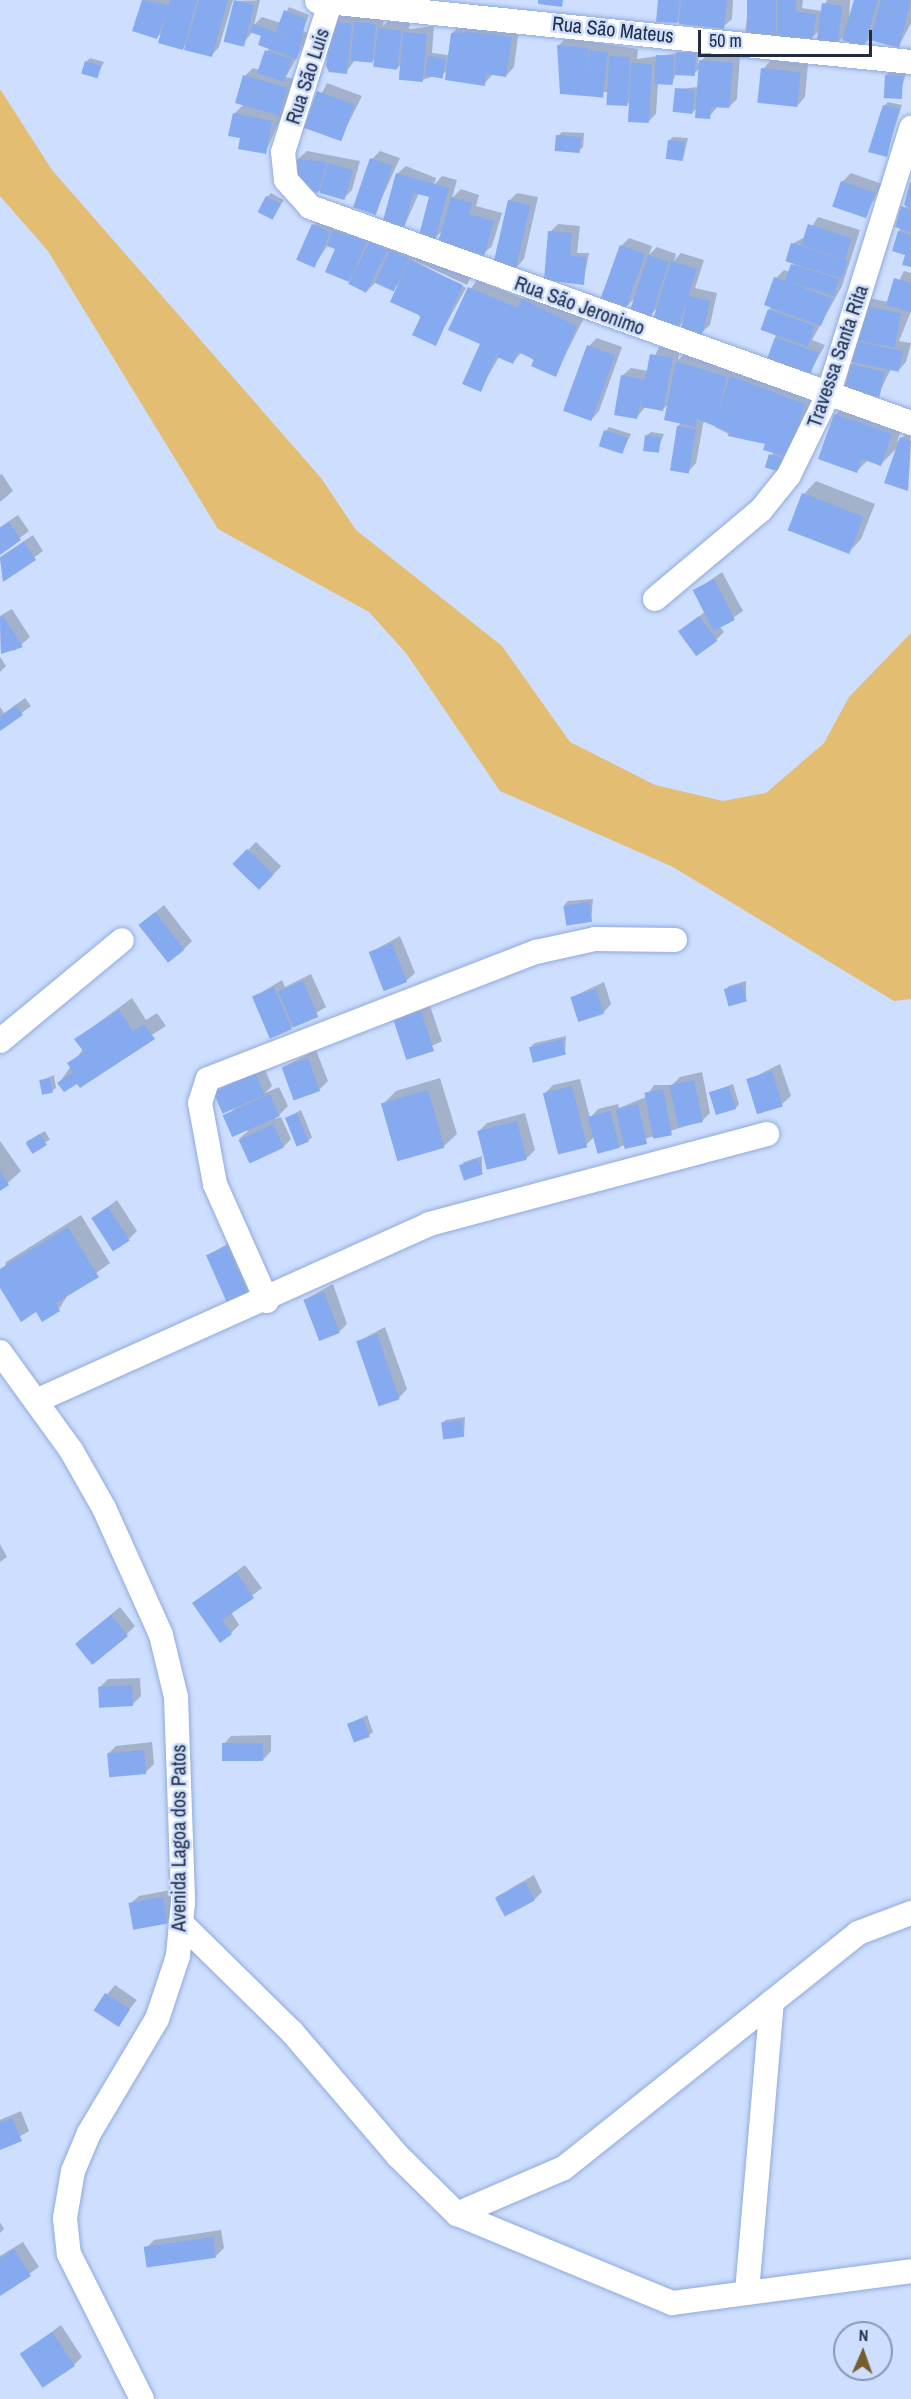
<!DOCTYPE html>
<meta charset="utf-8">
<style>
body{margin:0}
#map{position:relative;width:911px;height:2399px;overflow:hidden;background:#cddefe;font-family:"Archivo Narrow",sans-serif}
div>[style]{position:absolute}
[style*='--x']{left:calc(var(--x)*1px);top:calc(var(--y)*1px);width:calc(var(--w)*1px);rotate:calc(var(--a)*1deg)}
.green>*{inset:0;background:#e3bd72}
.shadow>*{inset:0;background:#0003;transform-origin:0 0}
.building>*{inset:0;background:#86aaef;transform-origin:0 0}
.roads{filter:drop-shadow(0 0 2px #90aadc) drop-shadow(0 0 2px #90aadc)}
.minor>*{height:24px;margin:-12px;padding:0 12px;transform-origin:12px;border-radius:12px;background:#fff}
span{translate:-50% -50%;white-space:nowrap;text-align:center;line-height:1.15;-webkit-text-stroke:5px #cddefe;paint-order:stroke}
.street-label{font-size:20px;color:#222d41}
.north{position:absolute;left:833px;top:2321px;width:60px;height:60px;box-sizing:border-box;background:#cddefe;border:2px solid #8997b2;border-radius:50%;rotate:2deg;font-size:16px;font-weight:700;line-height:24px;text-align:center;color:#222d41}
.north::after{content:'';display:block;margin:auto;width:21px;height:27px;background:#755d2e;clip-path:polygon(50% 0,100% 100%,50% 72%,0 100%)}
.scale{position:absolute;left:698px;top:30px;width:174px;height:27px;box-sizing:border-box;border:3px solid #222d41;border-top:0;padding-left:8px;font-size:18px;line-height:21px;white-space:nowrap;color:#222d41;-webkit-text-stroke:4px #cddefe;paint-order:stroke}
</style>
<div id="map">
<div class="green">
<i style="clip-path:polygon(0 89px,52px 170px,321px 478px,356px 530px,502px 646px,570px 742px,655px 785px,723px 801px,766px 793px,824px 743px,849px 697px,911px 633px,911px 999px,894px 1001px,673px 867px,500px 791px,406px 653px,369px 612px,218px 529px,48px 251px,0 196px)"></i>
</div>
<div class="shadow">
<i style="clip-path:polygon(144px 0,233px 0,219px 47px,211px 56px,188px 43px,182px 49px,163px 32px,157px 37px,134px 30px)"></i>
<i style="clip-path:polygon(260px 0,254px 25px,262px 17px,281px 23px,289px 7px,309px 15px,303px 31px,310px 34px,286px 77px,294px 79px,287px 105px,265px 153px,242px 137px,234px 114px,244px 104px,245px 76px,253px 68px,260px 70px,269px 48px,263px 35px,253px 31px,243px 44px,236px 1px)"></i>
<i style="clip-path:polygon(660px 0,733px 0,732px 19px,723px 27px,658px 20px)"></i>
<i style="clip-path:polygon(749px 0,803px 0,802px 8px,822px 11px,827px 0,850px 0,849px 21px,856px 0,911px 0,911px 23px,899px 46px,870px 39px,863px 45px,842px 38px,836px 44px,819px 31px,813px 37px,791px 38px,745px 33px)"></i>
<i style="clip-path:polygon(341px 14px,384px 16px,383px 26px,388px 21px,410px 23px,409px 29px,434px 26px,432px 53px,448px 55px,452px 33px,461px 25px,519px 29px,514px 67px,506px 76px,493px 74px,484px 84px,447px 72px,422px 80px,402px 63px,398px 68px,377px 56px,372px 62px,355px 60px,346px 72px,332px 22px)"></i>
<i style="clip-path:polygon(566px 38px,638px 49px,637px 59px,699px 50px,698px 64px,709px 53px,740px 55px,737px 99px,729px 107px,718px 106px,709px 117px,697px 108px,693px 112px,677px 89px,699px 87px,700px 68px,694px 74px,676px 73px,672px 84px,658px 83px,656px 114px,648px 122px,630px 101px,626px 105px,608px 92px,562px 93px,558px 46px)"></i>
<i style="clip-path:polygon(90px 58px,104px 62px,96px 77px,86px 62px)"></i>
<i style="clip-path:polygon(771px 60px,808px 64px,805px 97px,797px 106px,763px 69px)"></i>
<i style="clip-path:polygon(890px 71px,906px 73px,899px 98px,886px 75px)"></i>
<i style="clip-path:polygon(327px 83px,362px 96px,340px 140px,305px 126px)"></i>
<i style="clip-path:polygon(888px 102px,902px 105px,886px 155px,885px 105px)"></i>
<i style="clip-path:polygon(562px 132px,584px 133px,583px 147px,579px 151px,558px 136px)"></i>
<i style="clip-path:polygon(673px 137px,688px 138px,683px 159px,669px 141px)"></i>
<i style="clip-path:polygon(307px 151px,360px 161px,352px 190px,344px 198px,296px 185px,298px 159px)"></i>
<i style="clip-path:polygon(380px 151px,400px 158px,375px 213px,372px 159px)"></i>
<i style="clip-path:polygon(406px 166px,436px 178px,434px 185px,442px 176px,457px 180px,452px 198px,461px 189px,479px 195px,476px 206px,502px 213px,492px 246px,483px 254px,439px 242px,443px 230px,435px 238px,432px 191px,419px 193px,403px 229px,397px 174px)"></i>
<i style="clip-path:polygon(851px 173px,882px 184px,865px 217px,842px 182px)"></i>
<i style="clip-path:polygon(911px 185px,911px 266px,899px 232px)"></i>
<i style="clip-path:polygon(271px 193px,284px 200px,272px 218px,267px 197px)"></i>
<i style="clip-path:polygon(517px 193px,538px 197px,524px 259px,516px 268px,509px 201px)"></i>
<i style="clip-path:polygon(322px 217px,337px 223px,334px 232px,343px 223px,379px 234px,395px 241px,390px 252px,400px 243px,471px 277px,467px 285px,411px 259px,466px 288px,435px 344px,400px 282px,393px 290px,376px 282px,367px 291px,357px 272px,348px 280px,337px 248px,328px 245px,314px 266px,314px 225px)"></i>
<i style="clip-path:polygon(818px 217px,860px 230px,842px 286px,812px 340px,825px 345px,808px 376px,776px 338px,770px 310px,776px 278px,784px 270px,790px 272px,795px 262px,792px 244px,805px 237px)"></i>
<i style="clip-path:polygon(558px 224px,580px 226px,577px 253px,589px 253px,583px 284px,550px 232px)"></i>
<i style="clip-path:polygon(629px 238px,652px 246px,649px 255px,657px 247px,676px 254px,674px 261px,681px 253px,704px 260px,695px 288px,717px 293px,710px 325px,701px 333px,683px 322px,677px 329px,658px 307px,649px 317px,635px 298px,625px 308px,621px 246px)"></i>
<i style="clip-path:polygon(904px 271px,911px 273px,911px 311px,899px 341px,911px 343px,906px 362px,898px 371px,891px 369px,878px 395px,852px 365px,869px 298px,888px 302px)"></i>
<i style="clip-path:polygon(477px 280px,524px 299px,531px 292px,584px 318px,555px 375px,522px 352px,513px 362px,499px 357px,480px 390px,482px 343px,470px 290px)"></i>
<i style="clip-path:polygon(597px 338px,622px 347px,599px 411px,591px 420px,589px 346px)"></i>
<i style="clip-path:polygon(659px 347px,680px 350px,678px 360px,685px 353px,735px 369px,733px 375px,739px 369px,812px 396px,792px 456px,766px 466px,774px 451px,767px 443px,729px 434px,715px 427px,717px 421px,704px 419px,696px 463px,688px 472px,678px 426px,682px 422px,669px 404px,663px 409px,646px 406px,637px 417px,622px 376px,631px 368px,648px 371px)"></i>
<i style="clip-path:polygon(848px 402px,904px 421px,897px 442px,911px 430px,907px 490px,898px 447px,881px 464px,868px 460px,857px 471px,835px 415px)"></i>
<i style="clip-path:polygon(609px 427px,631px 434px,622px 453px,606px 431px)"></i>
<i style="clip-path:polygon(651px 432px,664px 434px,657px 452px,647px 435px)"></i>
<i style="clip-path:polygon(2px 474px,13px 491px,0 502px,0 475px)"></i>
<i style="clip-path:polygon(816px 481px,875px 504px,861px 539px,849px 552px,804px 494px)"></i>
<i style="clip-path:polygon(18px 515px,29px 531px,0 553px,0 527px)"></i>
<i style="clip-path:polygon(33px 535px,43px 551px,3px 580px,0 557px)"></i>
<i style="clip-path:polygon(722px 572px,743px 611px,720px 627px,724px 632px,716px 640px,680px 631px,706px 611px,695px 591px)"></i>
<i style="clip-path:polygon(12px 609px,30px 637px,14px 651px,11px 646px,1px 652px,0 616px)"></i>
<i style="clip-path:polygon(0 657px,6px 666px,0 672px)"></i>
<i style="clip-path:polygon(25px 698px,31px 706px,0 729px,0 707px,4px 713px)"></i>
<i style="left:256px;top:842px;width:35px;height:30px;rotate:44deg"></i>
<i style="clip-path:polygon(593px 899px,591px 921px,564px 905px,568px 901px)"></i>
<i style="clip-path:polygon(164px 905px,192px 941px,184px 949px,140px 925px)"></i>
<i style="clip-path:polygon(400px 936px,415px 973px,406px 981px,371px 952px)"></i>
<i style="clip-path:polygon(311px 974px,326px 1007px,291px 1028px,254px 997px,282px 980px,285px 987px)"></i>
<i style="clip-path:polygon(746px 981px,746px 1000px,725px 990px,729px 986px)"></i>
<i style="clip-path:polygon(604px 982px,611px 1004px,603px 1013px,572px 997px)"></i>
<i style="clip-path:polygon(132px 998px,146px 1020px,157px 1013px,166px 1026px,78px 1082px,59px 1083px,83px 1049px,76px 1039px)"></i>
<i style="clip-path:polygon(429px 1003px,442px 1041px,407px 1058px,395px 1020px)"></i>
<i style="clip-path:polygon(566px 1036px,565px 1053px,531px 1046px,535px 1043px)"></i>
<i style="clip-path:polygon(316px 1050px,328px 1081px,319px 1090px,283px 1067px)"></i>
<i style="clip-path:polygon(780px 1064px,791px 1096px,782px 1104px,748px 1080px)"></i>
<i style="clip-path:polygon(263px 1065px,272px 1086px,265px 1093px,279px 1087px,288px 1106px,275px 1119px,281px 1117px,291px 1139px,283px 1147px,239px 1139px,248px 1131px,225px 1117px,235px 1108px,215px 1092px)"></i>
<i style="clip-path:polygon(702px 1072px,710px 1113px,702px 1121px,619px 1147px,595px 1136px,586px 1145px,544px 1094px,553px 1085px,580px 1079px,590px 1118px,598px 1109px,618px 1104px,619px 1108px,646px 1097px,654px 1085px,672px 1085px,680px 1077px)"></i>
<i style="clip-path:polygon(54px 1075px,56px 1088px,52px 1091px,41px 1081px)"></i>
<i style="clip-path:polygon(440px 1078px,457px 1134px,444px 1146px,383px 1104px,396px 1091px)"></i>
<i style="clip-path:polygon(733px 1084px,739px 1104px,736px 1108px,710px 1093px)"></i>
<i style="clip-path:polygon(301px 1110px,312px 1137px,308px 1141px,287px 1118px)"></i>
<i style="clip-path:polygon(525px 1113px,535px 1150px,526px 1159px,479px 1131px,487px 1123px)"></i>
<i style="left:45px;top:1131px;width:10px;height:21px;rotate:61deg"></i>
<i style="clip-path:polygon(0 1141px,21px 1171px,0 1190px)"></i>
<i style="clip-path:polygon(482px 1156px,482px 1173px,461px 1166px,464px 1162px)"></i>
<i style="clip-path:polygon(117px 1200px,137px 1231px,129px 1239px,93px 1218px)"></i>
<i style="clip-path:polygon(81px 1215px,110px 1263px,69px 1293px,59px 1309px,37px 1310px,0 1285px,6px 1262px)"></i>
<i style="clip-path:polygon(236px 1239px,255px 1284px,247px 1292px,208px 1255px)"></i>
<i style="clip-path:polygon(333px 1284px,347px 1324px,339px 1332px,304px 1300px)"></i>
<i style="clip-path:polygon(385px 1327px,407px 1389px,399px 1398px,357px 1342px)"></i>
<i style="clip-path:polygon(465px 1417px,464px 1436px,442px 1423px,446px 1420px)"></i>
<i style="clip-path:polygon(0 1544px,7px 1557px,0 1562px)"></i>
<i style="clip-path:polygon(245px 1565px,262px 1588px,231px 1612px,239px 1625px,231px 1633px,194px 1603px)"></i>
<i style="clip-path:polygon(120px 1607px,135px 1626px,127px 1634px,76px 1643px)"></i>
<i style="clip-path:polygon(140px 1678px,141px 1696px,132px 1705px,100px 1687px,108px 1679px)"></i>
<i style="clip-path:polygon(367px 1715px,373px 1732px,369px 1735px,349px 1724px)"></i>
<i style="clip-path:polygon(271px 1735px,271px 1751px,263px 1760px,223px 1745px,231px 1736px)"></i>
<i style="clip-path:polygon(152px 1742px,154px 1764px,146px 1772px,108px 1754px,116px 1746px)"></i>
<i style="clip-path:polygon(534px 1875px,542px 1892px,534px 1900px,496px 1897px)"></i>
<i style="clip-path:polygon(171px 1890px,176px 1914px,167px 1922px,130px 1904px,139px 1896px)"></i>
<i style="clip-path:polygon(115px 1985px,137px 2000px,117px 2024px,95px 2009px)"></i>
<i style="clip-path:polygon(21px 2111px,29px 2131px,0 2148px,0 2120px)"></i>
<i style="clip-path:polygon(0 2222px,4px 2229px,0 2233px)"></i>
<i style="clip-path:polygon(221px 2230px,224px 2248px,216px 2256px,146px 2248px,154px 2240px)"></i>
<i style="clip-path:polygon(23px 2242px,39px 2267px,0 2294px,0 2256px)"></i>
<i style="clip-path:polygon(61px 2325px,82px 2357px,74px 2365px,22px 2354px)"></i>
</div>
<div class="building">
<i style="clip-path:polygon(142px 0,169px 5px,170px 0,197px 0,183px 50px,158px 43px,166px 14px,157px 39px,132px 31px)"></i>
<i style="clip-path:polygon(199px 0,228px 0,212px 57px,184px 50px)"></i>
<i style="left:234px;top:0;width:21px;height:43px;rotate:14deg"></i>
<i style="clip-path:polygon(538px 0,563px 0,562px 7px,538px 4px)"></i>
<i style="clip-path:polygon(658px 0,680px 0,677px 23px,656px 22px)"></i>
<i style="clip-path:polygon(681px 0,727px 0,724px 29px,679px 24px)"></i>
<i style="left:747px;top:0;width:29px;height:34px"></i>
<i style="left:777px;top:0;width:19px;height:37px"></i>
<i style="clip-path:polygon(854px 0,878px 0,864px 47px,842px 40px)"></i>
<i style="clip-path:polygon(881px 0,911px 0,899px 48px,870px 40px)"></i>
<i style="left:822px;top:3px;width:21px;height:39px;rotate:8deg"></i>
<i style="clip-path:polygon(284px 10px,306px 19px,297px 59px,258px 45px,261px 36px,250px 32px,253px 24px,293px 38px,276px 31px)"></i>
<i style="left:796px;top:11px;width:21px;height:25px;rotate:11deg"></i>
<i style="clip-path:polygon(331px 21px,352px 24px,347px 74px,329px 72px,326px 66px)"></i>
<i style="left:354px;top:22px;width:22px;height:39px;rotate:5deg"></i>
<i style="left:378px;top:28px;width:24px;height:39px;rotate:7deg"></i>
<i style="left:403px;top:32px;width:24px;height:48px;rotate:5deg"></i>
<i style="clip-path:polygon(470px 32px,512px 37px,506px 77px,486px 74px,485px 86px,445px 80px,451px 33px)"></i>
<i style="clip-path:polygon(557px 45px,588px 48px,585px 96px,560px 94px)"></i>
<i style="left:265px;top:50px;width:28px;height:24px;rotate:19deg"></i>
<i style="left:589px;top:50px;width:19px;height:46px;rotate:6deg"></i>
<i style="left:676px;top:52px;width:20px;height:23px;rotate:3deg"></i>
<i style="left:656px;top:55px;width:18px;height:29px;rotate:3deg"></i>
<i style="left:428px;top:56px;width:18px;height:20px;rotate:9deg"></i>
<i style="left:609px;top:56px;width:21px;height:49px;rotate:3deg"></i>
<i style="clip-path:polygon(699px 60px,733px 63px,729px 108px,711px 107px,710px 119px,695px 118px)"></i>
<i style="left:85px;top:61px;width:17px;height:13px;rotate:17deg"></i>
<i style="left:631px;top:63px;width:21px;height:59px;rotate:3deg"></i>
<i style="left:761px;top:68px;width:40px;height:35px;rotate:6deg"></i>
<i style="left:243px;top:75px;width:46px;height:29px;rotate:16deg"></i>
<i style="left:885px;top:75px;width:18px;height:23px;rotate:3deg"></i>
<i style="left:675px;top:88px;width:20px;height:24px;rotate:6deg"></i>
<i style="left:317px;top:91px;width:40px;height:39px;rotate:20deg"></i>
<i style="clip-path:polygon(883px 105px,899px 108px,887px 157px,868px 152px)"></i>
<i style="clip-path:polygon(233px 113px,272px 121px,266px 154px,238px 149px,240px 138px,228px 136px)"></i>
<i style="left:556px;top:135px;width:25px;height:16px;rotate:5deg"></i>
<i style="left:668px;top:140px;width:17px;height:19px;rotate:7deg"></i>
<i style="left:370px;top:158px;width:24px;height:52px;rotate:19deg"></i>
<i style="clip-path:polygon(297px 159px,327px 162px,318px 193px,295px 186px)"></i>
<i style="left:328px;top:163px;width:26px;height:31px;rotate:16deg"></i>
<i style="clip-path:polygon(396px 173px,449px 188px,435px 240px,419px 235px,429px 197px,414px 193px,403px 230px,382px 224px)"></i>
<i style="left:841px;top:181px;width:36px;height:27px;rotate:19deg"></i>
<i style="clip-path:polygon(910px 182px,911px 182px,911px 208px,904px 205px)"></i>
<i style="left:266px;top:196px;width:17px;height:18px;rotate:28deg"></i>
<i style="left:451px;top:197px;width:22px;height:48px;rotate:16deg"></i>
<i style="left:508px;top:200px;width:23px;height:66px;rotate:13deg"></i>
<i style="clip-path:polygon(901px 206px,911px 210px,911px 232px,895px 227px)"></i>
<i style="left:469px;top:214px;width:26px;height:36px;rotate:16deg"></i>
<i style="left:312px;top:224px;width:20px;height:39px;rotate:24deg"></i>
<i style="left:808px;top:224px;width:46px;height:22px;rotate:18deg"></i>
<i style="clip-path:polygon(353px 228px,367px 241px,349px 282px,325px 272px,335px 249px,327px 246px,333px 230px,348px 237px)"></i>
<i style="clip-path:polygon(548px 231px,572px 233px,570px 256px,586px 257px,584px 285px,544px 280px)"></i>
<i style="clip-path:polygon(898px 231px,911px 235px,911px 267px,902px 265px,905px 255px,892px 251px)"></i>
<i style="left:370px;top:241px;width:20px;height:48px;rotate:27deg"></i>
<i style="left:791px;top:243px;width:59px;height:19px;rotate:17deg"></i>
<i style="left:620px;top:245px;width:27px;height:59px;rotate:20deg"></i>
<i style="left:390px;top:250px;width:21px;height:36px;rotate:25deg"></i>
<i style="left:648px;top:255px;width:22px;height:60px;rotate:18deg"></i>
<i style="clip-path:polygon(409px 260px,463px 285px,436px 346px,412px 335px,421px 316px,390px 302px)"></i>
<i style="clip-path:polygon(671px 261px,697px 269px,688px 296px,710px 301px,702px 335px,681px 330px,687px 299px,677px 331px,652px 323px)"></i>
<i style="clip-path:polygon(791px 264px,839px 279px,834px 296px,789px 282px,832px 299px,821px 326px,764px 305px,774px 277px,785px 281px)"></i>
<i style="clip-path:polygon(894px 278px,911px 283px,911px 312px,886px 305px)"></i>
<i style="clip-path:polygon(468px 287px,518px 308px,522px 299px,577px 326px,556px 377px,531px 366px,539px 347px,533px 359px,518px 352px,513px 364px,497px 357px,500px 347px,481px 392px,462px 384px,480px 344px,448px 330px)"></i>
<i style="left:859px;top:305px;width:43px;height:35px;rotate:11deg"></i>
<i style="left:768px;top:309px;width:50px;height:22px;rotate:20deg"></i>
<i style="left:775px;top:337px;width:46px;height:27px;rotate:20deg"></i>
<i style="left:855px;top:341px;width:49px;height:21px;rotate:12deg"></i>
<i style="left:587px;top:345px;width:30px;height:70px;rotate:20deg"></i>
<i style="clip-path:polygon(650px 354px,673px 358px,663px 411px,641px 407px,642px 395px,637px 419px,614px 415px,621px 375px,645px 380px)"></i>
<i style="clip-path:polygon(676px 361px,727px 377px,718px 411px,730px 376px,805px 404px,788px 457px,763px 450px,765px 444px,728px 436px,731px 424px,729px 432px,697px 419px,696px 427px,664px 420px)"></i>
<i style="left:850px;top:364px;width:36px;height:26px;rotate:13deg"></i>
<i style="clip-path:polygon(834px 414px,892px 434px,881px 466px,862px 459px,857px 473px,818px 459px)"></i>
<i style="left:677px;top:426px;width:19px;height:45px;rotate:9deg"></i>
<i style="left:604px;top:430px;width:25px;height:17px;rotate:18deg"></i>
<i style="left:645px;top:435px;width:16px;height:16px;rotate:7deg"></i>
<i style="clip-path:polygon(900px 437px,911px 441px,908px 491px,884px 483px)"></i>
<i style="left:769px;top:454px;width:21px;height:14px;rotate:17deg"></i>
<i style="left:802px;top:493px;width:66px;height:40px;rotate:21deg"></i>
<i style="clip-path:polygon(9px 522px,21px 540px,0 555px,0 528px)"></i>
<i style="clip-path:polygon(24px 542px,36px 560px,3px 582px,0 558px)"></i>
<i style="left:714px;top:579px;width:46px;height:24px;rotate:63deg"></i>
<i style="clip-path:polygon(3px 616px,23px 647px,1px 654px,0 618px)"></i>
<i style="left:699px;top:616px;width:31px;height:26px;rotate:54deg"></i>
<i style="clip-path:polygon(16px 706px,23px 715px,0 731px,0 717px)"></i>
<i style="left:247px;top:849px;width:37px;height:21px;rotate:44deg"></i>
<i style="left:589px;top:902px;width:20px;height:26px;rotate:81deg"></i>
<i style="left:155px;top:912px;width:48px;height:21px;rotate:52deg"></i>
<i style="left:392px;top:943px;width:42px;height:25px;rotate:69deg"></i>
<i style="left:303px;top:981px;width:39px;height:27px;rotate:67deg"></i>
<i style="left:742px;top:984px;width:18px;height:19px;rotate:74deg"></i>
<i style="left:274px;top:987px;width:46px;height:24px;rotate:67deg"></i>
<i style="left:596px;top:989px;width:26px;height:27px;rotate:72deg"></i>
<i style="clip-path:polygon(119px 1010px,133px 1031px,144px 1024px,155px 1039px,80px 1088px,77px 1084px,64px 1092px,57px 1083px,73px 1072px,67px 1063px,84px 1052px,74px 1039px)"></i>
<i style="left:421px;top:1011px;width:42px;height:29px;rotate:72deg"></i>
<i style="left:562px;top:1039px;width:16px;height:34px;rotate:76deg"></i>
<i style="left:308px;top:1058px;width:35px;height:28px;rotate:70deg"></i>
<i style="left:772px;top:1071px;width:37px;height:27px;rotate:73deg"></i>
<i style="left:255px;top:1073px;width:24px;height:46px;rotate:66deg"></i>
<i style="left:50px;top:1078px;width:15px;height:11px;rotate:79deg"></i>
<i style="left:694px;top:1080px;width:43px;height:25px;rotate:78deg"></i>
<i style="left:572px;top:1086px;width:63px;height:30px;rotate:76deg"></i>
<i style="left:729px;top:1086px;width:24px;height:21px;rotate:73deg"></i>
<i style="left:663px;top:1089px;width:47px;height:19px;rotate:79deg"></i>
<i style="left:428px;top:1090px;width:60px;height:49px;rotate:74deg"></i>
<i style="left:270px;top:1094px;width:24px;height:52px;rotate:66deg"></i>
<i style="left:638px;top:1104px;width:41px;height:23px;rotate:77deg"></i>
<i style="left:610px;top:1111px;width:38px;height:23px;rotate:75deg"></i>
<i style="left:297px;top:1113px;width:31px;height:13px;rotate:68deg"></i>
<i style="left:517px;top:1121px;width:40px;height:41px;rotate:76deg"></i>
<i style="left:273px;top:1124px;width:26px;height:38px;rotate:65deg"></i>
<i style="left:40px;top:1134px;width:13px;height:17px;rotate:58deg"></i>
<i style="left:478px;top:1159px;width:16px;height:20px;rotate:72deg"></i>
<i style="clip-path:polygon(0 1171px,9px 1185px,0 1191px)"></i>
<i style="left:108px;top:1207px;width:40px;height:20px;rotate:57deg"></i>
<i style="clip-path:polygon(68px 1227px,99px 1277px,56px 1303px,60px 1311px,42px 1322px,36px 1312px,21px 1322px,0 1288px,0 1269px)"></i>
<i style="left:227px;top:1246px;width:51px;height:23px;rotate:66deg"></i>
<i style="left:324px;top:1292px;width:44px;height:22px;rotate:69deg"></i>
<i style="left:377px;top:1334px;width:69px;height:22px;rotate:71deg"></i>
<i style="left:462px;top:1420px;width:17px;height:21px;rotate:83deg"></i>
<i style="clip-path:polygon(236px 1572px,254px 1598px,222px 1620px,232px 1634px,220px 1643px,192px 1603px)"></i>
<i style="left:111px;top:1615px;width:27px;height:46px;rotate:51deg"></i>
<i style="left:132px;top:1685px;width:21px;height:34px;rotate:87deg"></i>
<i style="left:363px;top:1718px;width:20px;height:17px;rotate:70deg"></i>
<i style="left:263px;top:1743px;width:18px;height:41px;rotate:90deg"></i>
<i style="left:144px;top:1750px;width:24px;height:37px;rotate:85deg"></i>
<i style="left:525px;top:1882px;width:21px;height:34px;rotate:62deg"></i>
<i style="left:163px;top:1897px;width:27px;height:35px;rotate:80deg"></i>
<i style="left:105px;top:1993px;width:30px;height:21px;rotate:33deg"></i>
<i style="clip-path:polygon(12px 2118px,22px 2141px,0 2150px,0 2123px)"></i>
<i style="left:213px;top:2237px;width:21px;height:70px;rotate:82deg"></i>
<i style="clip-path:polygon(14px 2249px,31px 2276px,0 2296px,0 2258px)"></i>
<i style="left:52px;top:2332px;width:41px;height:39px;rotate:56deg"></i>
</div>
<div class="roads">
<div class="minor">
<i style="--x:331;--y:0;--w:159;--a:107.5"></i>
<i style="--x:283;--y:152;--w:28;--a:84"></i>
<i style="--x:286;--y:180;--w:36;--a:48"></i>
<i style="--x:310;--y:207;--w:639;--a:19.77"></i>
<i style="--x:317;--y:1;--w:597;--a:5.86"></i>
<i style="--x:655;--y:599;--w:138;--a:-40"></i>
<i style="--x:761;--y:510;--w:45;--a:-51.3"></i>
<i style="--x:789;--y:475;--w:89;--a:-64"></i>
<i style="--x:828;--y:395;--w:280;--a:-72.7"></i>
<i style="--x:0;--y:1041;--w:158;--a:-39.6"></i>
<i style="--x:267;--y:1301;--w:128;--a:-114"></i>
<i style="--x:215;--y:1184;--w:82;--a:-100.5"></i>
<i style="--x:200;--y:1103;--w:25;--a:-72"></i>
<i style="--x:208;--y:1079;--w:352;--a:-21.2"></i>
<i style="--x:536;--y:952;--w:60;--a:-12.4"></i>
<i style="--x:595;--y:939;--w:80;--a:0.7"></i>
<i style="--x:0;--y:1352;--w:121;--a:54.1"></i>
<i style="--x:71;--y:1450;--w:67;--a:60.4"></i>
<i style="--x:104;--y:1508;--w:139;--a:65.8"></i>
<i style="--x:161;--y:1635;--w:64;--a:76.4"></i>
<i style="--x:176;--y:1697;--w:205;--a:88"></i>
<i style="--x:183;--y:1902;--w:54;--a:95.3"></i>
<i style="--x:178;--y:1956;--w:66;--a:108.4"></i>
<i style="--x:157;--y:2019;--w:133;--a:120.8"></i>
<i style="--x:89;--y:2133;--w:41;--a:112.8"></i>
<i style="--x:73;--y:2171;--w:48;--a:99.7"></i>
<i style="--x:65;--y:2218;--w:36;--a:84"></i>
<i style="--x:69;--y:2254;--w:162;--a:63.3"></i>
<i style="--x:36;--y:1401;--w:431;--a:-24.2"></i>
<i style="--x:429;--y:1224;--w:350;--a:-14.9"></i>
<i style="--x:181;--y:1923;--w:156;--a:44.5"></i>
<i style="--x:292;--y:2032;--w:163;--a:49.5"></i>
<i style="--x:398;--y:2156;--w:83;--a:44.5"></i>
<i style="--x:457;--y:2214;--w:233;--a:22.5"></i>
<i style="--x:672;--y:2303;--w:241;--a:-7.6"></i>
<i style="--x:457;--y:2214;--w:116;--a:-23.3"></i>
<i style="--x:564;--y:2168;--w:376;--a:-38.6"></i>
<i style="--x:858;--y:1933;--w:57;--a:-20.7"></i>
<i style="--x:747;--y:2292;--w:291;--a:-85.1"></i>
</div>
</div>
<div class="street-label">
<span style="left:613px;top:29px;rotate:6deg">Rua São Mateus</span>
<span style="left:307px;top:76px;rotate:-72deg">Rua São Luis</span>
<span style="left:580px;top:305px;rotate:20deg">Rua São Jeronimo</span>
<span style="left:837px;top:356px;rotate:-71deg">Travessa Santa Rita</span>
<span style="left:178px;top:1838px;rotate:-90deg">Avenida Lagoa dos Patos</span>
</div>
<div class="north">N</div>
<div class="scale">50 m</div>
</div>
